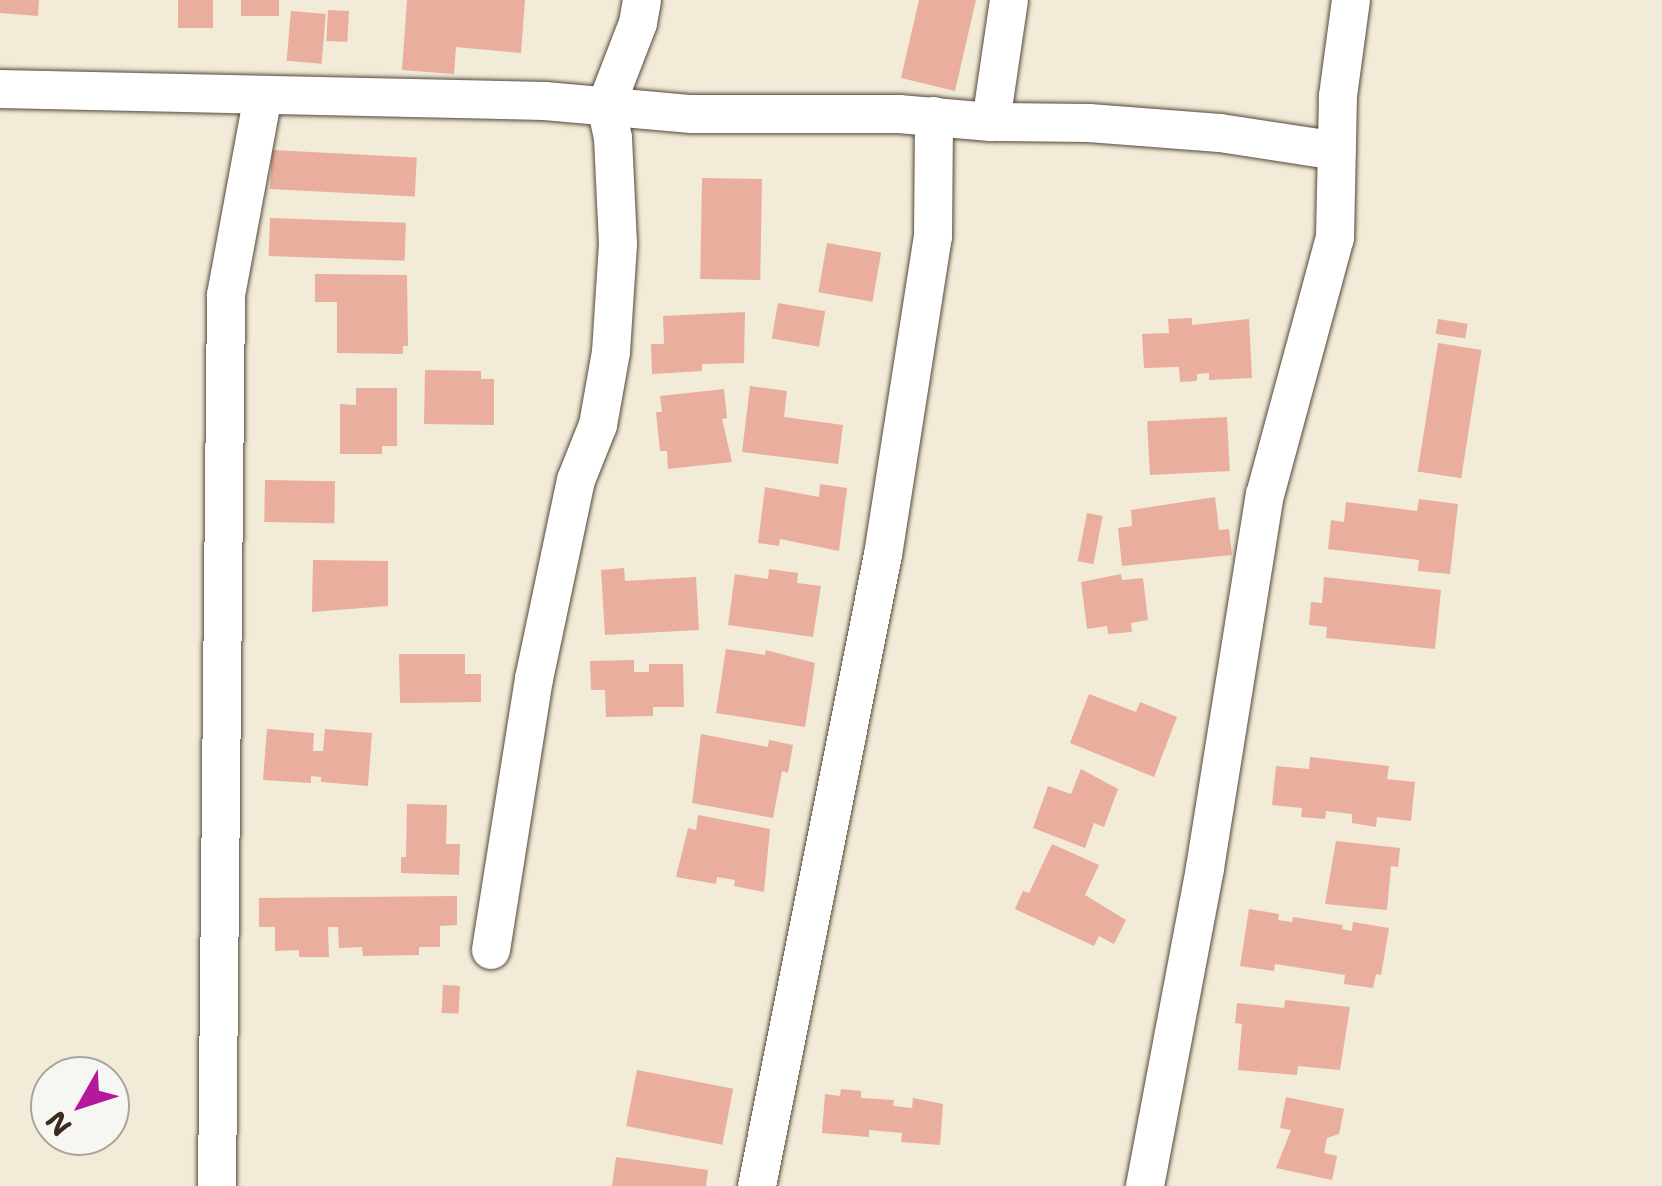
<!DOCTYPE html>
<style>
body{margin:0}
#map{position:relative;width:1662px;height:1186px;overflow:hidden;background:#f2ebd8;font-family:"Shantell Sans",sans-serif}
div>[style]{position:absolute}
[style*='--x']{left:calc(var(--x)*1px);top:calc(var(--y)*1px);width:calc(var(--w)*1px);rotate:calc(var(--a)*1deg)}
.building>*{inset:0;background:#e9ae9e;transform-origin:0 0}
.roads{filter:drop-shadow(0 0 2px #56473a) drop-shadow(0 0 2px #56473a)}
.minor>*{height:38px;margin:-19px;padding:0 19px;transform-origin:19px;border-radius:19px;background:#fff}
span{translate:-50% -50%;white-space:nowrap;text-align:center;line-height:1.15;-webkit-text-stroke:10px #f6f6f2;paint-order:stroke}
.north{position:absolute;left:30px;top:1056px;width:100px;height:100px;box-sizing:border-box;background:#f6f6f2;border:2px solid #aba49d;border-radius:50%;rotate:231deg;font-size:28px;font-weight:700;line-height:40px;text-align:center;color:#3b2a1e}
.north::after{content:'';display:block;margin:auto;width:35px;height:45px;background:#b5179e;clip-path:polygon(50% 0,100% 100%,50% 72%,0 100%)}
</style>
<div id="map">
<div class="building">
<i style="clip-path:polygon(0 0,39px 0,38px 16px,0 13px)"></i>
<i style="left:178px;top:0;width:35px;height:28px"></i>
<i style="left:241px;top:0;width:38px;height:16px"></i>
<i style="clip-path:polygon(407px 0,525px 0,521px 53px,456px 47px,454px 74px,402px 70px)"></i>
<i style="clip-path:polygon(919px 0,976px 0,955px 91px,901px 78px)"></i>
<i style="left:328px;top:10px;width:21px;height:31px;rotate:3deg"></i>
<i style="left:291px;top:11px;width:35px;height:50px;rotate:5deg"></i>
<i style="left:272px;top:150px;width:145px;height:39px;rotate:3deg"></i>
<i style="left:702px;top:178px;width:60px;height:101px;rotate:1deg"></i>
<i style="left:270px;top:218px;width:136px;height:38px;rotate:2deg"></i>
<i style="left:827px;top:243px;width:55px;height:50px;rotate:10deg"></i>
<i style="clip-path:polygon(315px 274px,407px 275px,408px 346px,403px 346px,403px 354px,337px 353px,337px 302px,315px 302px)"></i>
<i style="left:778px;top:303px;width:48px;height:36px;rotate:10deg"></i>
<i style="clip-path:polygon(745px 312px,744px 363px,702px 364px,702px 371px,652px 374px,651px 344px,664px 344px,663px 316px)"></i>
<i style="clip-path:polygon(1192px 318px,1192px 325px,1249px 319px,1252px 378px,1209px 380px,1209px 373px,1197px 374px,1197px 381px,1180px 382px,1179px 367px,1144px 368px,1142px 334px,1169px 333px,1168px 319px)"></i>
<i style="left:1438px;top:319px;width:30px;height:15px;rotate:9deg"></i>
<i style="left:1438px;top:343px;width:44px;height:130px;rotate:9deg"></i>
<i style="clip-path:polygon(425px 370px,481px 371px,481px 379px,494px 379px,494px 425px,424px 424px)"></i>
<i style="clip-path:polygon(750px 386px,787px 391px,784px 417px,843px 425px,838px 464px,742px 452px)"></i>
<i style="clip-path:polygon(356px 388px,397px 388px,397px 446px,382px 446px,382px 454px,340px 454px,340px 404px,356px 405px)"></i>
<i style="clip-path:polygon(724px 389px,727px 418px,722px 419px,732px 462px,668px 469px,667px 451px,660px 451px,656px 412px,662px 412px,660px 396px)"></i>
<i style="left:1227px;top:417px;width:54px;height:80px;rotate:87deg"></i>
<i style="left:265px;top:480px;width:70px;height:42px;rotate:1deg"></i>
<i style="clip-path:polygon(820px 484px,847px 488px,839px 551px,780px 539px,779px 546px,758px 543px,765px 487px,819px 497px)"></i>
<i style="clip-path:polygon(1215px 497px,1219px 530px,1229px 529px,1232px 555px,1122px 566px,1118px 528px,1132px 526px,1131px 510px)"></i>
<i style="clip-path:polygon(1419px 499px,1458px 504px,1450px 574px,1418px 571px,1419px 560px,1328px 549px,1331px 520px,1344px 522px,1346px 502px,1417px 511px)"></i>
<i style="left:1087px;top:513px;width:16px;height:49px;rotate:11deg"></i>
<i style="clip-path:polygon(313px 560px,388px 561px,388px 606px,312px 612px)"></i>
<i style="clip-path:polygon(624px 568px,625px 581px,696px 577px,699px 630px,605px 635px,601px 570px)"></i>
<i style="clip-path:polygon(769px 569px,798px 573px,797px 583px,821px 586px,813px 637px,728px 625px,735px 574px,768px 579px)"></i>
<i style="clip-path:polygon(1121px 574px,1122px 580px,1143px 578px,1148px 620px,1131px 623px,1132px 632px,1108px 634px,1107px 626px,1087px 629px,1081px 582px)"></i>
<i style="clip-path:polygon(1324px 577px,1441px 590px,1435px 649px,1326px 638px,1327px 627px,1309px 625px,1311px 602px,1322px 603px)"></i>
<i style="clip-path:polygon(726px 649px,765px 655px,766px 650px,815px 663px,805px 727px,716px 713px)"></i>
<i style="clip-path:polygon(399px 654px,465px 654px,465px 674px,481px 674px,481px 702px,400px 703px)"></i>
<i style="clip-path:polygon(634px 660px,634px 672px,649px 672px,649px 664px,683px 664px,684px 707px,653px 707px,653px 716px,606px 717px,605px 690px,591px 690px,590px 661px)"></i>
<i style="clip-path:polygon(1089px 694px,1136px 712px,1140px 702px,1177px 717px,1154px 777px,1070px 743px)"></i>
<i style="clip-path:polygon(267px 729px,314px 733px,313px 751px,323px 751px,325px 729px,372px 733px,368px 786px,321px 782px,321px 777px,311px 776px,311px 783px,263px 780px)"></i>
<i style="clip-path:polygon(701px 734px,768px 747px,769px 740px,793px 745px,788px 773px,782px 771px,773px 818px,692px 803px)"></i>
<i style="clip-path:polygon(1310px 757px,1389px 766px,1387px 779px,1415px 782px,1411px 821px,1377px 817px,1376px 827px,1352px 823px,1352px 814px,1326px 811px,1325px 819px,1301px 817px,1302px 808px,1272px 805px,1276px 766px,1309px 769px)"></i>
<i style="clip-path:polygon(1081px 769px,1118px 789px,1104px 827px,1094px 823px,1085px 848px,1033px 828px,1048px 786px,1071px 794px)"></i>
<i style="clip-path:polygon(407px 804px,447px 805px,446px 844px,460px 844px,459px 875px,401px 873px,401px 857px,406px 857px)"></i>
<i style="clip-path:polygon(698px 815px,770px 829px,764px 892px,734px 886px,735px 880px,717px 877px,716px 884px,676px 877px,688px 828px,696px 830px)"></i>
<i style="clip-path:polygon(1336px 841px,1400px 848px,1398px 867px,1391px 866px,1387px 910px,1325px 904px)"></i>
<i style="clip-path:polygon(1052px 844px,1099px 865px,1085px 895px,1126px 920px,1114px 944px,1099px 936px,1094px 946px,1015px 909px,1023px 891px,1029px 893px)"></i>
<i style="clip-path:polygon(457px 896px,457px 925px,440px 926px,440px 947px,419px 947px,419px 955px,363px 956px,362px 947px,339px 948px,338px 927px,328px 927px,329px 957px,299px 957px,299px 950px,275px 951px,275px 927px,259px 927px,259px 898px)"></i>
<i style="clip-path:polygon(1249px 909px,1279px 914px,1278px 920px,1292px 922px,1293px 917px,1343px 925px,1342px 929px,1352px 931px,1353px 922px,1389px 928px,1381px 975px,1376px 974px,1373px 988px,1344px 984px,1345px 975px,1275px 964px,1274px 971px,1240px 966px)"></i>
<i style="left:443px;top:985px;width:17px;height:28px;rotate:3deg"></i>
<i style="clip-path:polygon(1285px 1000px,1350px 1007px,1340px 1070px,1298px 1066px,1297px 1075px,1238px 1070px,1242px 1024px,1235px 1023px,1237px 1003px,1284px 1008px)"></i>
<i style="left:637px;top:1070px;width:98px;height:57px;rotate:11deg"></i>
<i style="clip-path:polygon(841px 1089px,861px 1091px,861px 1098px,894px 1100px,893px 1106px,912px 1108px,913px 1098px,943px 1104px,940px 1145px,901px 1142px,902px 1133px,869px 1130px,869px 1137px,822px 1133px,825px 1094px,840px 1096px)"></i>
<i style="clip-path:polygon(1286px 1097px,1344px 1109px,1339px 1134px,1327px 1138px,1324px 1153px,1337px 1156px,1332px 1180px,1276px 1168px,1291px 1130px,1280px 1128px)"></i>
<i style="clip-path:polygon(616px 1157px,708px 1170px,706px 1186px,612px 1186px)"></i>
</div>
<div class="roads">
<div class="minor">
<i style="--x:0;--y:89;--w:545;--a:1.26"></i>
<i style="--x:545;--y:101;--w:147;--a:5.1"></i>
<i style="--x:691;--y:114;--w:208;--a:0"></i>
<i style="--x:899;--y:114;--w:92;--a:5"></i>
<i style="--x:991;--y:122;--w:98;--a:0.6"></i>
<i style="--x:1089;--y:123;--w:131;--a:4.4"></i>
<i style="--x:1220;--y:133;--w:118;--a:8.7"></i>
<i style="--x:991;--y:122;--w:123;--a:-81.6"></i>
<i style="--x:491;--y:950;--w:274;--a:-81"></i>
<i style="--x:534;--y:679;--w:203;--a:-78.1"></i>
<i style="--x:576;--y:480;--w:59;--a:-68.2"></i>
<i style="--x:598;--y:425;--w:74;--a:-79.9"></i>
<i style="--x:611;--y:352;--w:108;--a:-86.3"></i>
<i style="--x:618;--y:244;--w:106;--a:-92.7"></i>
<i style="--x:613;--y:138;--w:33;--a:-102"></i>
<i style="--x:606;--y:106;--w:89;--a:-68.9"></i>
<i style="--x:638;--y:23;--w:23;--a:-80"></i>
<i style="--x:217;--y:1186;--w:891;--a:-89.42"></i>
<i style="--x:226;--y:295;--w:203;--a:-79.5"></i>
<i style="--x:757;--y:1186;--w:643;--a:-78.71"></i>
<i style="--x:883;--y:555;--w:322;--a:-81.1"></i>
<i style="--x:933;--y:237;--w:121;--a:-89.5"></i>
<i style="--x:1145;--y:1186;--w:324;--a:-79.3"></i>
<i style="--x:1205;--y:868;--w:378;--a:-80.9"></i>
<i style="--x:1265;--y:495;--w:266;--a:-74.8"></i>
<i style="--x:1335;--y:238;--w:142;--a:-88.8"></i>
<i style="--x:1338;--y:96;--w:97;--a:-82.3"></i>
</div>
</div>
<div class="north">N</div>
</div>
